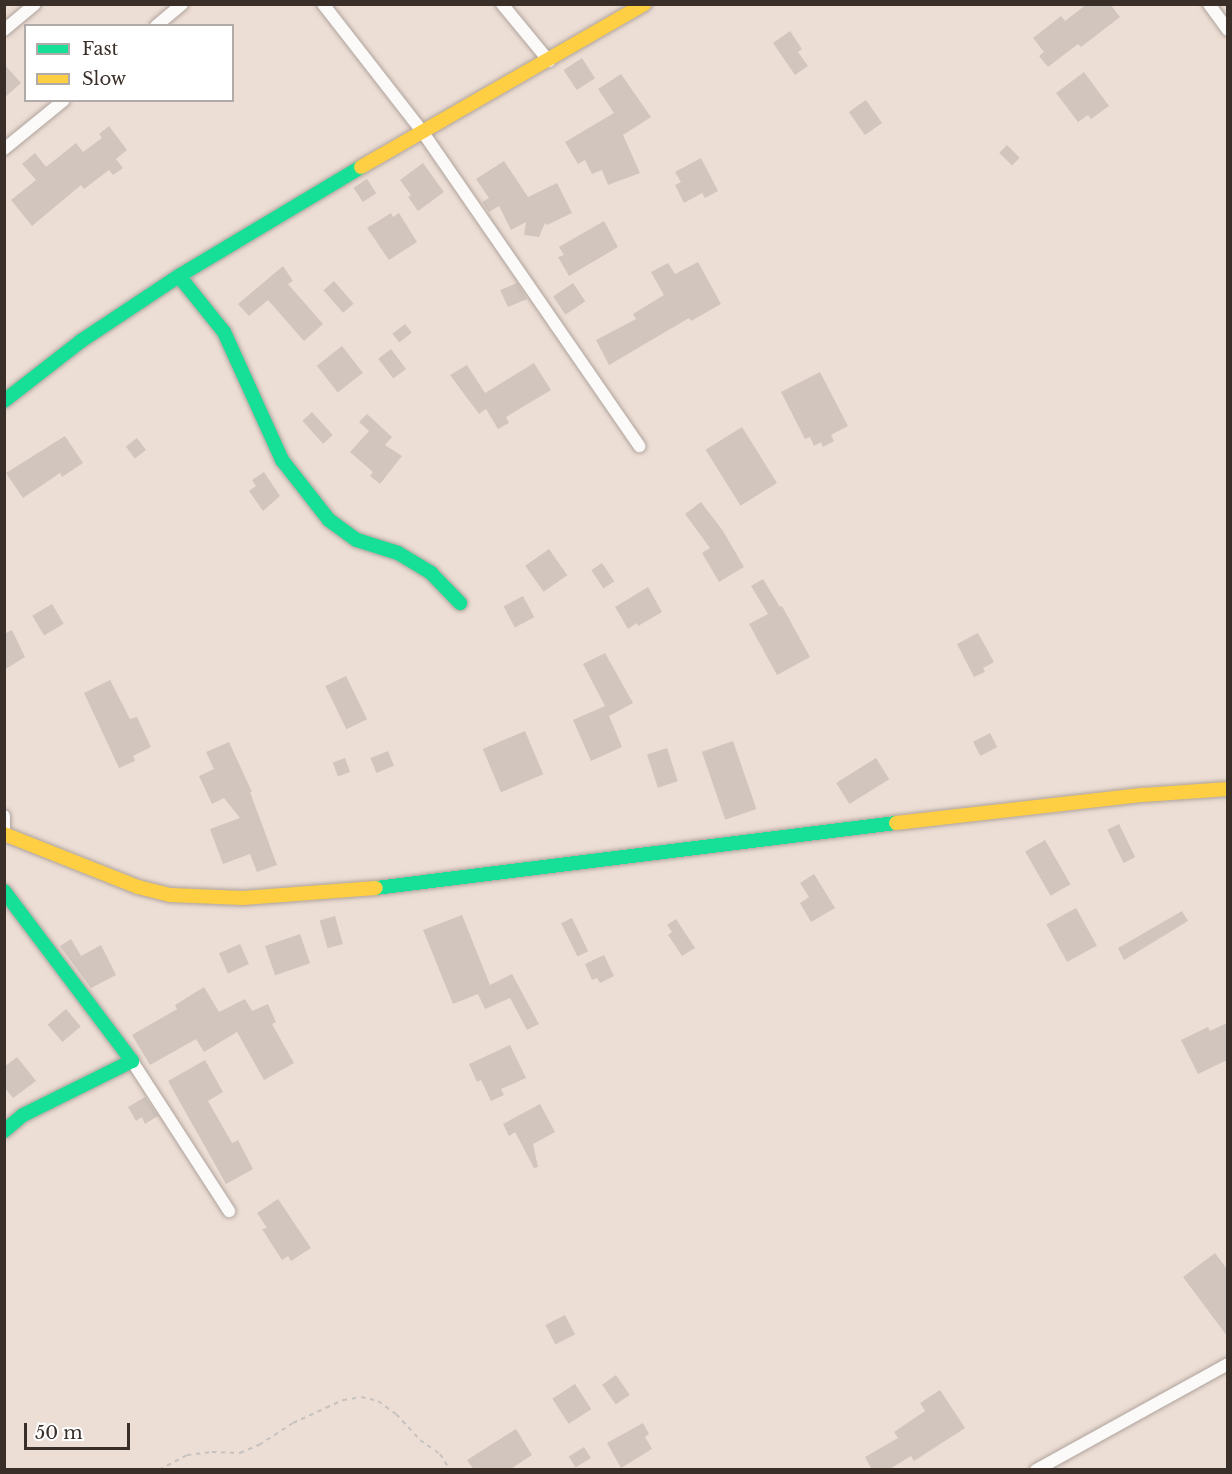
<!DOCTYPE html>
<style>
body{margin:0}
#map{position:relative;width:1232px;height:1474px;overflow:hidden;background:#edded5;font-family:"Libre Baskerville",serif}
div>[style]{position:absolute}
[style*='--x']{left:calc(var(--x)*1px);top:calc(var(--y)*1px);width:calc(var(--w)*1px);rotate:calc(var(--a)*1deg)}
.building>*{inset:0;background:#d1c5be;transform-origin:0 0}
.path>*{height:2px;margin-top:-1px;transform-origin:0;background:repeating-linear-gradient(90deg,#c7c2bf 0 4.5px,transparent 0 9px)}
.roads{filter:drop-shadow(0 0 2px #aea39c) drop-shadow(0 0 2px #aea39c)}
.street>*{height:12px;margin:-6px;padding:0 6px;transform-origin:6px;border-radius:6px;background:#fcfaf9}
.fast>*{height:14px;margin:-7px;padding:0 7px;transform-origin:7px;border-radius:7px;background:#16e098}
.slow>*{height:14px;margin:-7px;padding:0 7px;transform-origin:7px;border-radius:7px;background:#ffcf43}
span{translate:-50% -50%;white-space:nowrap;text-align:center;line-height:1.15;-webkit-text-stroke:6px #fff;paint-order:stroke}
.frame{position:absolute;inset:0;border:6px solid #392e28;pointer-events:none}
.legend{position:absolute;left:24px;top:24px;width:210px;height:78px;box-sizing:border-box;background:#fff;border:2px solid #b0aba9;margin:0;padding:8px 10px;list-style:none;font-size:18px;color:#392e28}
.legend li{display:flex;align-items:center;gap:12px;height:30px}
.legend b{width:30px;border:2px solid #b0aba9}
.scale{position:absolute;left:24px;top:1423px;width:106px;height:27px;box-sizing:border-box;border:3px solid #392e28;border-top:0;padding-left:8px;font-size:18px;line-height:21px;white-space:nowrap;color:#392e28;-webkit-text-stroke:4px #fff;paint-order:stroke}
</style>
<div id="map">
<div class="building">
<i style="clip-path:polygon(1087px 4px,1110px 4px,1120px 17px,1081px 47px,1078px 44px,1048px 67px,1039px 56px,1044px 52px,1033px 38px,1061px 16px,1065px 21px)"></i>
<i style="clip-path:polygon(790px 31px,802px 49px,798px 52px,808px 66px,795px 75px,773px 43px)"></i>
<i style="left:582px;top:58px;width:24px;height:22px;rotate:57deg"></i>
<i style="clip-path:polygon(4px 64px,21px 83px,4px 98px)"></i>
<i style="clip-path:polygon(1084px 72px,1109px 106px,1091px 119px,1088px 115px,1078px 122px,1056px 93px)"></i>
<i style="clip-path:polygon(621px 74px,651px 117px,623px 135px,640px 173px,608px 185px,602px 170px,592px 174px,585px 160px,578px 164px,565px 142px,614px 113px,598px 89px)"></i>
<i style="left:866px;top:100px;width:28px;height:21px;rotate:55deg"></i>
<i style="clip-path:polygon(109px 126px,127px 150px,116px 159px,123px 168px,113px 175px,109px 170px,84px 189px,81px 185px,32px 226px,11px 200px,36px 180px,22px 164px,35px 153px,46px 167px,76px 143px,83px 152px,102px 138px,99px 134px)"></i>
<i style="left:1007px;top:145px;width:18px;height:11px;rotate:45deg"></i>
<i style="clip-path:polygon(701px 158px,718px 191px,705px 198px,702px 193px,684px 203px,675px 185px,681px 182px,675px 172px)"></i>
<i style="clip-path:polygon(504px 161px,528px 197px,557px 183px,572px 213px,547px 225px,545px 223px,539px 237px,524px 235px,526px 222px,511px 230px,499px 206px,489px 212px,482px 202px,489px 198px,476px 179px)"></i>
<i style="clip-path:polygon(423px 163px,444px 192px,418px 211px,408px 197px,411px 195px,400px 180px)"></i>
<i style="left:367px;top:179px;width:17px;height:16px;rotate:57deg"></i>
<i style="clip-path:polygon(391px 213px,393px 217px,399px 213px,417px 242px,389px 260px,367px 228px)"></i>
<i style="clip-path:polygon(604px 221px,618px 247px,569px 276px,558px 257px,564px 255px,559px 247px)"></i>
<i style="clip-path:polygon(698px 262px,721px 304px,691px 321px,689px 318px,609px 365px,596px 340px,636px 319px,633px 314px,664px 295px,651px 272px,668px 263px,675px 274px)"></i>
<i style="clip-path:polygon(283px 266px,293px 281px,288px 284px,323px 324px,304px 341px,268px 300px,249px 316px,238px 304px)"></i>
<i style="left:334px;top:281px;width:30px;height:14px;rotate:49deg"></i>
<i style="clip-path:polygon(517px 283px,527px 299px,508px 307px,500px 290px)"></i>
<i style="left:573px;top:283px;width:22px;height:24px;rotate:56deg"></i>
<i style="left:405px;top:324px;width:11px;height:16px;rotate:52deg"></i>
<i style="left:342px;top:346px;width:34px;height:32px;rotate:52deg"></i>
<i style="left:391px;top:349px;width:25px;height:16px;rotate:53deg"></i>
<i style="clip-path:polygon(534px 363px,551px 390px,506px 417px,509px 423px,498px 429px,486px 409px,479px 414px,450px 375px,467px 365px,485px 393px)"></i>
<i style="clip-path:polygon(820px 372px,848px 426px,831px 435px,834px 441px,823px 447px,821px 442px,814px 446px,810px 437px,805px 439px,781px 392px)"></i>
<i style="left:312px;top:412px;width:31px;height:13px;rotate:48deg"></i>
<i style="clip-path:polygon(367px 414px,392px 437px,385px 445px,402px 456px,380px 484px,370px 476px,373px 472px,350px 452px,369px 431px,359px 422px)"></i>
<i style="left:742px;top:427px;width:66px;height:43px;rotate:58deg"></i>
<i style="clip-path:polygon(65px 436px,83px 463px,62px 477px,60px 473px,23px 498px,6px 473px)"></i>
<i style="left:137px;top:438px;width:15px;height:14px;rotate:53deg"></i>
<i style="clip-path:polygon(264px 472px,280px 496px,263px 511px,249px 491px,256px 486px,252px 480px)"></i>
<i style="clip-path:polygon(701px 502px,723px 531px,744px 567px,719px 582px,702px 553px,710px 548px,685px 514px)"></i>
<i style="left:549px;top:549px;width:32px;height:29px;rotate:55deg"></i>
<i style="left:602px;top:563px;width:22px;height:13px;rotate:56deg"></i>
<i style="clip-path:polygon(763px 579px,780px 607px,782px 606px,810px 657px,777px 675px,749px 624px,768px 614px,751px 586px)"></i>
<i style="clip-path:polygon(648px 587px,662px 612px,638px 626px,637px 623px,628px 629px,615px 607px)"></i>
<i style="left:523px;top:596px;width:24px;height:22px;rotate:62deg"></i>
<i style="left:52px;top:604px;width:23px;height:23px;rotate:59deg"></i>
<i style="clip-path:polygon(12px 630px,25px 657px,4px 670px,4px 634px)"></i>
<i style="clip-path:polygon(978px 633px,994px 662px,983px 668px,985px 672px,974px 677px,957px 644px)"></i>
<i style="clip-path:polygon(605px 653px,633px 703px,609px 716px,622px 747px,591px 761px,573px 720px,605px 706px,583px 664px)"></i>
<i style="left:346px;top:676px;width:48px;height:23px;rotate:64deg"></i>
<i style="clip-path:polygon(110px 680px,130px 719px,137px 717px,151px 747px,133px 756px,135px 761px,119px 768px,84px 693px)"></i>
<i style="left:525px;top:731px;width:47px;height:46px;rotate:67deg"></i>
<i style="left:990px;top:733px;width:16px;height:19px;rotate:63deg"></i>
<i style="left:733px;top:741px;width:72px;height:33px;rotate:71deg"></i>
<i style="clip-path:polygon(229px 742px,252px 792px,250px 792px,277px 865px,257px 872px,250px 854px,223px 864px,210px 829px,240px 818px,224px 798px,212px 804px,199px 776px,214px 769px,206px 752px)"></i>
<i style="left:667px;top:748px;width:35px;height:21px;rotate:72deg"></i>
<i style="left:388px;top:751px;width:16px;height:19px;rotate:68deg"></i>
<i style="left:345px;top:758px;width:15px;height:13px;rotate:70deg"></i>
<i style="left:876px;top:758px;width:25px;height:47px;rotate:58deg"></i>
<i style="left:1119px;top:824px;width:37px;height:13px;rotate:64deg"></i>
<i style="left:1045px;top:840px;width:51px;height:23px;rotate:60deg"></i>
<i style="clip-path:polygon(814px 874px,835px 908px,811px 922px,800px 903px,809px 897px,800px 883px)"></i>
<i style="left:1076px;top:908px;width:43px;height:34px;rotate:61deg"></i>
<i style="clip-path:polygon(1182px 911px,1188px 921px,1124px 960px,1118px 948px)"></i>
<i style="clip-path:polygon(462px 915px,490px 985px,512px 974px,539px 1024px,527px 1030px,510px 998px,485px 1009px,478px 994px,453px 1004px,423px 930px)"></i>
<i style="left:335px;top:916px;width:29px;height:16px;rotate:74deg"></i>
<i style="left:572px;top:918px;width:37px;height:12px;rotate:64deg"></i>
<i style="clip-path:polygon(676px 919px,695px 948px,682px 956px,668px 935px,672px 932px,667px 925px)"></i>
<i style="left:300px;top:934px;width:31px;height:37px;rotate:71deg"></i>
<i style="clip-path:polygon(71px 939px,81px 956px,101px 945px,116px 975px,91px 988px,60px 946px)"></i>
<i style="left:240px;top:944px;width:22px;height:23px;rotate:66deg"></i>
<i style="clip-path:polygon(604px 955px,614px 976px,600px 983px,597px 978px,592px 980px,585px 964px)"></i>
<i style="clip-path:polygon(204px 987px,219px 1012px,245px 999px,252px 1011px,268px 1004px,276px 1022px,272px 1024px,294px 1063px,264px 1080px,237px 1032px,204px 1052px,196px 1039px,150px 1065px,132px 1035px,177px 1009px,175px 1005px)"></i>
<i style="left:66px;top:1009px;width:23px;height:24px;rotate:50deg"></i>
<i style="clip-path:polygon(1227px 1023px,1227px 1060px,1198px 1074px,1181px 1040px,1208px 1027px,1210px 1031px)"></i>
<i style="clip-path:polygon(510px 1045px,526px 1078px,501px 1089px,504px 1095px,491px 1101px,481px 1080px,477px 1082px,469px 1064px)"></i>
<i style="clip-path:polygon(17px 1057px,36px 1081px,13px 1098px,4px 1087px,4px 1067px)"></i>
<i style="clip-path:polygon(205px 1060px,223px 1092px,208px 1101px,232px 1143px,238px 1140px,253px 1169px,226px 1184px,168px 1081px)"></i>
<i style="clip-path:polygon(145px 1097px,158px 1116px,145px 1124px,142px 1117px,136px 1121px,128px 1107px)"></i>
<i style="clip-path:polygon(540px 1104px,555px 1132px,533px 1144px,538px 1167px,534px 1168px,515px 1132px,509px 1136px,503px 1124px)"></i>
<i style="clip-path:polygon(278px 1199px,311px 1248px,291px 1261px,288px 1256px,282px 1260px,262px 1229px,267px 1228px,257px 1213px)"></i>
<i style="clip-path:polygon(1215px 1253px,1227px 1269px,1227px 1336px,1183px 1277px)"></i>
<i style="left:565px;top:1315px;width:22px;height:22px;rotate:63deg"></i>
<i style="left:616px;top:1375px;width:24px;height:17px;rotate:55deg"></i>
<i style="left:575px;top:1384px;width:30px;height:27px;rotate:57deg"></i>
<i style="clip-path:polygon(940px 1390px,965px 1428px,914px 1461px,911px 1456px,888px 1470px,872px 1470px,865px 1457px,898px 1438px,894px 1432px,925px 1411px,920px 1403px)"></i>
<i style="clip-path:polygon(643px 1423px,649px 1434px,645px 1437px,652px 1449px,621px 1468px,607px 1443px)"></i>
<i style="clip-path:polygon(516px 1429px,532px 1455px,509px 1470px,474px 1470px,467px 1460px)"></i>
<i style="left:584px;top:1447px;width:13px;height:18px;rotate:58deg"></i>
</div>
<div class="path">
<i style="--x:159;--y:1470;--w:32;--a:-28"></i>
<i style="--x:187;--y:1455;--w:25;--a:-7"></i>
<i style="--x:212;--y:1452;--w:28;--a:2"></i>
<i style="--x:240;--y:1453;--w:21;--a:-23"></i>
<i style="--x:259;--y:1445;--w:40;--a:-32.9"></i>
<i style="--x:293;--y:1423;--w:55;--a:-24.7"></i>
<i style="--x:343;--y:1400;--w:18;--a:-9"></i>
<i style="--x:361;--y:1397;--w:17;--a:13"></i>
<i style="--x:378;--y:1401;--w:22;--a:36"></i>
<i style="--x:396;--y:1414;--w:35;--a:47"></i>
<i style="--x:420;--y:1440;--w:24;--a:35"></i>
<i style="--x:440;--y:1454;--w:19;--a:58"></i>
</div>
<div class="roads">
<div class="street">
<i style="--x:323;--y:4;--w:161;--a:52.1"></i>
<i style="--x:422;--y:131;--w:383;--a:55.4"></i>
<i style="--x:502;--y:4;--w:74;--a:50.5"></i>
<i style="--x:1209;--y:4;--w:32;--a:54"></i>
<i style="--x:156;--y:26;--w:34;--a:-40"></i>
<i style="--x:4;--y:30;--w:40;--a:-40"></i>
<i style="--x:4;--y:149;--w:77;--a:-39.2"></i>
<i style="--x:4;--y:816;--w:13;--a:90"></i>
<i style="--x:132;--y:1061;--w:179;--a:57.1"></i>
<i style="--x:1036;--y:1470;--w:219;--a:-28.9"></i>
</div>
<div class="fast">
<i style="--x:179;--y:276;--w:72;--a:51.2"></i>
<i style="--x:224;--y:332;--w:141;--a:65.6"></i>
<i style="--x:282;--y:460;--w:76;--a:51.9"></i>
<i style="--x:329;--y:520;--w:34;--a:36"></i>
<i style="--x:357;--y:540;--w:43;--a:17.6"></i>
<i style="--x:398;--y:553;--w:39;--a:31"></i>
<i style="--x:431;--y:573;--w:42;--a:46"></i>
<i style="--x:4;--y:401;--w:98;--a:-37.9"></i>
<i style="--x:81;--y:341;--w:118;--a:-33.6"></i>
<i style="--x:179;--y:276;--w:212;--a:-30.9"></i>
<i style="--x:376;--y:888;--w:524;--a:-7.13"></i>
<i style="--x:4;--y:891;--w:213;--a:53"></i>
<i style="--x:132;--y:1061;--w:122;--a:153.6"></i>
<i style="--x:23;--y:1115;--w:25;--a:140"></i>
</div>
<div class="slow">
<i style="--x:361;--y:167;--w:327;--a:-29.9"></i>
<i style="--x:896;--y:823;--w:249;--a:-6.5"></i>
<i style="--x:1143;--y:795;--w:85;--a:-4"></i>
<i style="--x:4;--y:834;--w:144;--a:21.6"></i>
<i style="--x:138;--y:887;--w:33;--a:14"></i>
<i style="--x:170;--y:895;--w:73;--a:2.4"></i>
<i style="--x:243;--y:898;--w:133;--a:-4.3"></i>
</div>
</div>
<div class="frame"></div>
<ul class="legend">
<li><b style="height:8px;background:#16e098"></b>Fast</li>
<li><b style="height:8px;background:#ffcf43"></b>Slow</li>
</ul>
<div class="scale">50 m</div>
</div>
